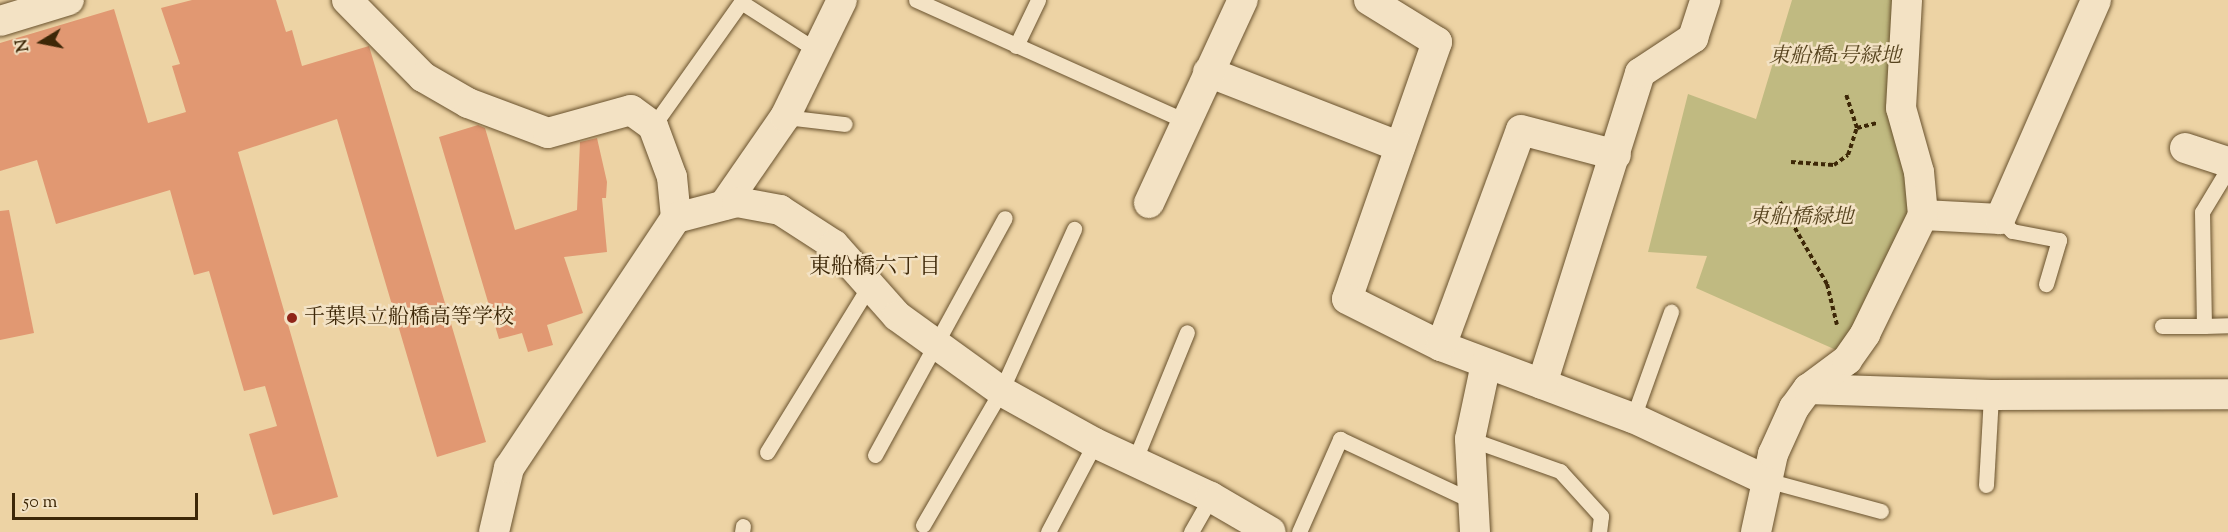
<!DOCTYPE html>
<meta charset="utf-8">
<style>
body{margin:0}
#map{position:relative;width:2228px;height:532px;overflow:hidden;background:#edd3a4;font-family:"Sorts Mill Goudy","Noto Serif JP",serif}
div>[style]{position:absolute}
[style*='--x']{left:calc(var(--x)*1px);top:calc(var(--y)*1px);width:calc(var(--w)*1px);rotate:calc(var(--a)*1deg)}
.green>*{inset:0;background:#c0ba81}
.building>*{inset:0;background:#e19872}
.path>*{height:4px;margin-top:-2px;transform-origin:0;background:repeating-linear-gradient(90deg,#3d2707 0 4.5px,transparent 0 7.5px)}
.roads{filter:drop-shadow(0 0 2px #69522e) drop-shadow(0 0 2px #69522e)}
.service>*{height:15px;margin:-7.5px;padding:0 7.5px;transform-origin:7.5px;border-radius:7.5px;background:#f3e2c4}
.minor>*{height:30px;margin:-15px;padding:0 15px;transform-origin:15px;border-radius:15px;background:#f3e2c4}
.dots>*{width:16px;height:16px;translate:-50% -50%;box-sizing:border-box;border:3px solid #f3e2c4;border-radius:50%}
span{translate:-50% -50%;white-space:nowrap;text-align:center;line-height:1.15;-webkit-text-stroke:5px #f3e2c4;paint-order:stroke}
.park-label{font-size:21px;color:#57441f;font-style:italic}
.poi-label{font-size:21px;color:#3d2707}
.left{translate:0 -50%;text-align:left}
.neighbourhood-label{font-size:22px;color:#3d2707}
.north{position:absolute;left:12px;top:12px;width:60px;height:60px;-webkit-text-stroke:4px #f3e2c4;paint-order:stroke;rotate:260deg;font-size:16px;font-weight:700;line-height:24px;text-align:center;color:#3d2707}
.north::after{content:'';display:block;margin:auto;width:21px;height:27px;background:#3d2707;clip-path:polygon(50% 0,100% 100%,50% 72%,0 100%)}
.scale{position:absolute;left:12px;top:493px;width:186px;height:27px;box-sizing:border-box;border:3px solid #3d2707;border-top:0;padding-left:8px;font-size:18px;line-height:21px;white-space:nowrap;color:#3d2707;-webkit-text-stroke:4px #f3e2c4;paint-order:stroke}
</style>
<div id="map">
<div class="green">
<i style="clip-path:polygon(1792px 0,1899px 0,1915px 212px,1843px 353px,1696px 288px,1707px 256px,1648px 252px,1688px 94px,1756px 119px)"></i>
</div>
<div class="building">
<i style="clip-path:polygon(192px 0,276px 0,286px 32px,292px 30px,302px 66px,369px 46px,486px 442px,437px 457px,337px 119px,238px 152px,338px 497px,273px 515px,249px 434px,277px 426px,265px 386px,244px 391px,209px 271px,194px 275px,170px 190px,56px 224px,37px 160px,0 171px,0 43px,114px 9px,148px 123px,186px 112px,172px 66px,180px 64px,161px 8px)"></i>
<i style="clip-path:polygon(478px 125px,485px 128px,515px 230px,577px 210px,580px 142px,597px 138px,607px 182px,606px 198px,602px 198px,607px 252px,564px 257px,583px 313px,547px 325px,553px 345px,528px 352px,522px 333px,499px 339px,439px 137px)"></i>
<i style="clip-path:polygon(9px 210px,34px 333px,0 340px,0 211px)"></i>
</div>
<div class="path">
<i style="--x:1857;--y:128;--w:21;--a:-14"></i>
<i style="--x:1791;--y:162;--w:43;--a:4"></i>
<i style="--x:1834;--y:165;--w:17;--a:-36"></i>
<i style="--x:1848;--y:155;--w:28;--a:-72"></i>
<i style="--x:1857;--y:128;--w:36;--a:-108"></i>
<i style="--x:1780;--y:202;--w:95;--a:60.2"></i>
<i style="--x:1827;--y:284;--w:42;--a:76.3"></i>
</div>
<div class="roads">
<div class="service">
<i style="--x:916;--y:0;--w:295;--a:24.2"></i>
<i style="--x:1016;--y:46;--w:51;--a:-64.4"></i>
<i style="--x:785;--y:117;--w:60;--a:6.7"></i>
<i style="--x:653;--y:126;--w:152;--a:-54.6"></i>
<i style="--x:741;--y:2;--w:89;--a:32.6"></i>
<i style="--x:2228;--y:169;--w:50;--a:121.2"></i>
<i style="--x:2202;--y:212;--w:114;--a:89"></i>
<i style="--x:2204;--y:326;--w:24;--a:-2"></i>
<i style="--x:2000;--y:219;--w:17;--a:45"></i>
<i style="--x:2012;--y:231;--w:48;--a:10.8"></i>
<i style="--x:2059;--y:240;--w:46;--a:106.5"></i>
<i style="--x:2162;--y:326;--w:42;--a:0"></i>
<i style="--x:1633;--y:418;--w:113;--a:-70.3"></i>
<i style="--x:1470;--y:439;--w:96;--a:19.6"></i>
<i style="--x:1560;--y:471;--w:61;--a:47.7"></i>
<i style="--x:1601;--y:516;--w:16;--a:97"></i>
<i style="--x:767;--y:452;--w:198;--a:-58.4"></i>
<i style="--x:875;--y:455;--w:270;--a:-61.3"></i>
<i style="--x:1134;--y:462;--w:140;--a:-67.8"></i>
<i style="--x:1766;--y:480;--w:119;--a:15.1"></i>
<i style="--x:1986;--y:485;--w:90;--a:-86.8"></i>
<i style="--x:923;--y:525;--w:155;--a:-59.8"></i>
<i style="--x:1001;--y:391;--w:178;--a:-65.7"></i>
<i style="--x:742;--y:532;--w:6;--a:-81"></i>
<i style="--x:1048;--y:532;--w:101;--a:-62.2"></i>
<i style="--x:1191;--y:532;--w:40;--a:-60.3"></i>
<i style="--x:1299;--y:532;--w:102;--a:-66.2"></i>
<i style="--x:1340;--y:439;--w:144;--a:25.1"></i>
</div>
<div class="minor">
<i style="--x:347;--y:0;--w:108;--a:45.4"></i>
<i style="--x:423;--y:77;--w:52;--a:30"></i>
<i style="--x:468;--y:103;--w:85;--a:20.6"></i>
<i style="--x:548;--y:133;--w:86;--a:-15.5"></i>
<i style="--x:631;--y:110;--w:27;--a:36"></i>
<i style="--x:653;--y:126;--w:54;--a:69.6"></i>
<i style="--x:672;--y:177;--w:41;--a:84.4"></i>
<i style="--x:1369;--y:0;--w:80;--a:31.7"></i>
<i style="--x:1437;--y:42;--w:272;--a:109.3"></i>
<i style="--x:1347;--y:299;--w:105;--a:26.6"></i>
<i style="--x:1441;--y:346;--w:205;--a:20.6"></i>
<i style="--x:1633;--y:418;--w:147;--a:25"></i>
<i style="--x:0;--y:21;--w:72;--a:-16.9"></i>
<i style="--x:1208;--y:72;--w:206;--a:21.3"></i>
<i style="--x:2185;--y:148;--w:45;--a:18"></i>
<i style="--x:1149;--y:203;--w:224;--a:-65.2"></i>
<i style="--x:724;--y:205;--w:107;--a:-55.3"></i>
<i style="--x:785;--y:117;--w:130;--a:-64"></i>
<i style="--x:1923;--y:215;--w:77;--a:3"></i>
<i style="--x:2000;--y:219;--w:239;--a:-66.3"></i>
<i style="--x:1441;--y:346;--w:230;--a:-69.7"></i>
<i style="--x:1521;--y:130;--w:98;--a:14.7"></i>
<i style="--x:1542;--y:384;--w:326;--a:-72.5"></i>
<i style="--x:1640;--y:73;--w:64;--a:-33.4"></i>
<i style="--x:1693;--y:38;--w:40;--a:-72"></i>
<i style="--x:1808;--y:389;--w:183;--a:1.9"></i>
<i style="--x:1991;--y:395;--w:237;--a:-0.2"></i>
<i style="--x:494;--y:532;--w:66;--a:-76.8"></i>
<i style="--x:509;--y:468;--w:301;--a:-56.3"></i>
<i style="--x:676;--y:218;--w:63;--a:-14.7"></i>
<i style="--x:737;--y:202;--w:44;--a:10.5"></i>
<i style="--x:780;--y:210;--w:64;--a:32.9"></i>
<i style="--x:834;--y:245;--w:95;--a:48.4"></i>
<i style="--x:897;--y:316;--w:128;--a:35.8"></i>
<i style="--x:1001;--y:391;--w:107;--a:29"></i>
<i style="--x:1095;--y:443;--w:128;--a:25"></i>
<i style="--x:1211;--y:497;--w:69;--a:30.3"></i>
<i style="--x:1475;--y:532;--w:93;--a:-93.1"></i>
<i style="--x:1470;--y:439;--w:77;--a:-78"></i>
<i style="--x:1756;--y:532;--w:80;--a:-77.7"></i>
<i style="--x:1773;--y:454;--w:51;--a:-65.5"></i>
<i style="--x:1794;--y:408;--w:24;--a:-54"></i>
<i style="--x:1808;--y:389;--w:49;--a:-36.6"></i>
<i style="--x:1847;--y:360;--w:32;--a:-55"></i>
<i style="--x:1865;--y:334;--w:132;--a:-64"></i>
<i style="--x:1923;--y:215;--w:43;--a:-95.3"></i>
<i style="--x:1919;--y:172;--w:66;--a:-105.7"></i>
<i style="--x:1901;--y:108;--w:108;--a:-86.8"></i>
</div>
</div>
<div class="dots">
<i style="left:292px;top:318px;background:#8f2418"></i>
</div>
<div class="park-label">
<span style="left:1835px;top:57px">東船橋1号緑地</span>
<span style="left:1801px;top:218px">東船橋緑地</span>
</div>
<div class="poi-label">
<span class="left" style="left:304px;top:318px">千葉県立船橋高等学校</span>
</div>
<div class="neighbourhood-label">
<span style="left:875px;top:269px">東船橋六丁目</span>
</div>
<div class="north">N</div>
<div class="scale">50 m</div>
</div>
